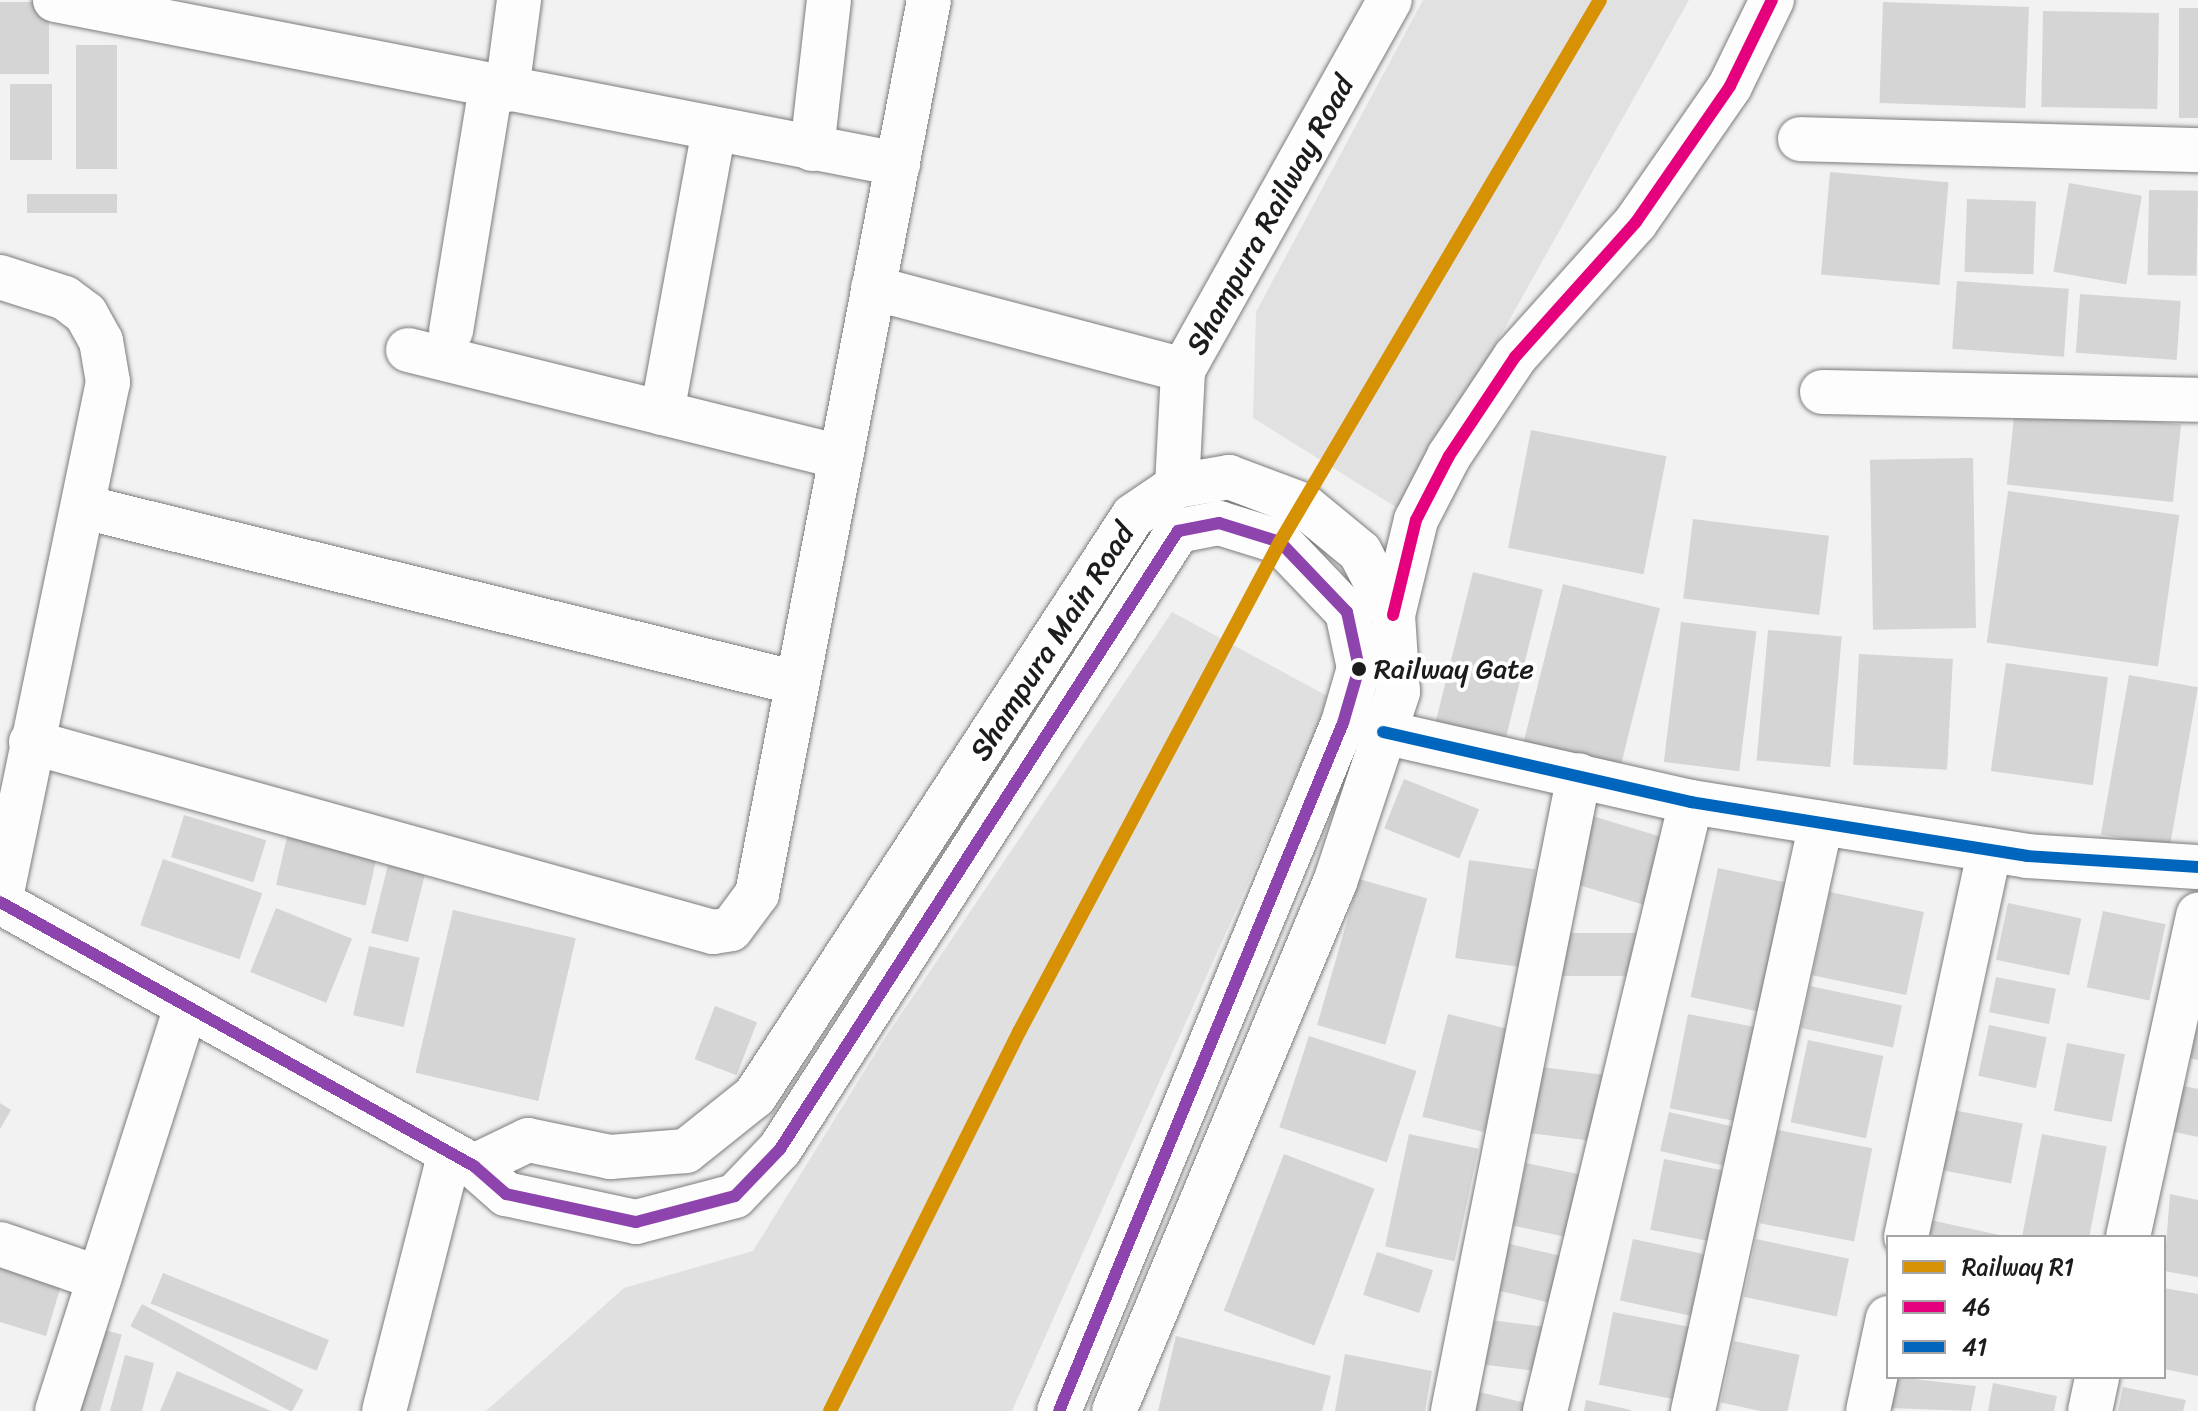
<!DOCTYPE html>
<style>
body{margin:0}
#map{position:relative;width:2198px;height:1411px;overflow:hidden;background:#f2f2f2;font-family:Sriracha,sans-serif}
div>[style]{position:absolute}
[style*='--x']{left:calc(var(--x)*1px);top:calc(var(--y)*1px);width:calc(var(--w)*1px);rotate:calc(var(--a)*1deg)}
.built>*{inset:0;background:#e1e1e1}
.green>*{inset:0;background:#e0e0e0}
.building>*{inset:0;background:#d5d5d5;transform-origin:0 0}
.roads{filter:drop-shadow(0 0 2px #7c7c7c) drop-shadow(0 0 2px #7c7c7c)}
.minor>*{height:44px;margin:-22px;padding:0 22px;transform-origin:22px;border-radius:22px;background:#fdfdfd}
.bus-1>*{height:12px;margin:-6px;padding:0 6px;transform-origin:6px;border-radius:6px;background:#e5007d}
.bus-2>*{height:12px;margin:-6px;padding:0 6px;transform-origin:6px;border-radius:6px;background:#0065bd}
.bus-3>*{height:12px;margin:-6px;padding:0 6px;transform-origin:6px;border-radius:6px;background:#8e44ad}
.rail-1>*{height:14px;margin:-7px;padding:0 7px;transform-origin:7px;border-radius:7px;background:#d69104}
.dots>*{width:22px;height:22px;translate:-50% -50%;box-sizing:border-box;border:4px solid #fff;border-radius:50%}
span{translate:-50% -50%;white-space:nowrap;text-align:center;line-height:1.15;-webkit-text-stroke:8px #fff;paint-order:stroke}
.bus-label{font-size:28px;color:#1c1c1c}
.left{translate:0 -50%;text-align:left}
.street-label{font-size:30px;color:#1c1c1c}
.legend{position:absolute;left:1886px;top:1235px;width:280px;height:144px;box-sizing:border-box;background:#fff;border:2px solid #a4a4a4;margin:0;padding:10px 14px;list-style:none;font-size:24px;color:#1c1c1c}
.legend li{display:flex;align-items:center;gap:16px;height:40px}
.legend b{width:40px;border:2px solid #a4a4a4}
</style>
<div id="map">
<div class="built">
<i style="clip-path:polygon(1423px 0,1689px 0,1402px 511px,1253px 418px,1256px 312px)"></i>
</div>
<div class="green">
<i style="clip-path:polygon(1172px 612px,1331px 698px,1012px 1411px,486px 1411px,624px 1288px,753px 1251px,883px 1041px)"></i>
</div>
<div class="building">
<i style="left:0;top:2px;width:49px;height:72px"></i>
<i style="left:1883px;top:2px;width:146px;height:101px;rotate:2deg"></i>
<i style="left:2179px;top:8px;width:19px;height:110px"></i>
<i style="left:2043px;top:11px;width:116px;height:96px;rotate:1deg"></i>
<i style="left:76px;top:45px;width:41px;height:124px"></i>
<i style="left:10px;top:84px;width:42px;height:76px"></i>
<i style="left:1830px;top:172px;width:119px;height:103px;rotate:5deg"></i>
<i style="left:2069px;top:183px;width:74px;height:90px;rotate:10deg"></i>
<i style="left:2149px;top:190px;width:49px;height:85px;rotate:1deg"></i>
<i style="left:27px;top:194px;width:90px;height:19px"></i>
<i style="left:1967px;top:199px;width:69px;height:73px;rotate:2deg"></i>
<i style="left:1957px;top:281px;width:112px;height:68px;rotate:4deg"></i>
<i style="left:2080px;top:294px;width:101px;height:59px;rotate:4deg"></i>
<i style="left:2015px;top:407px;width:167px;height:78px;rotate:6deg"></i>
<i style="left:1531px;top:430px;width:138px;height:120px;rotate:11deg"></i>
<i style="left:1973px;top:458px;width:170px;height:103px;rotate:89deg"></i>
<i style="left:2008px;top:491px;width:173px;height:153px;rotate:8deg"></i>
<i style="left:1693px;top:519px;width:137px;height:80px;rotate:7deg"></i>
<i style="left:1473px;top:572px;width:72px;height:155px;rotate:14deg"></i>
<i style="left:1563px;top:584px;width:100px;height:167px;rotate:14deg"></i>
<i style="left:1681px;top:622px;width:76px;height:141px;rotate:7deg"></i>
<i style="left:1768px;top:630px;width:74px;height:131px;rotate:5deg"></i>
<i style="left:1859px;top:654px;width:94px;height:111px;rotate:3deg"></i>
<i style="left:2006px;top:663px;width:103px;height:109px;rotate:8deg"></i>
<i style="left:2129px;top:675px;width:70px;height:162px;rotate:10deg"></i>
<i style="left:1404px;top:779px;width:81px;height:53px;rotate:22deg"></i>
<i style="left:1586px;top:814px;width:85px;height:70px;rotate:17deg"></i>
<i style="left:184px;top:815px;width:86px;height:44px;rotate:17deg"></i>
<i style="left:287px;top:837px;width:92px;height:49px;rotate:13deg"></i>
<i style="left:163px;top:859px;width:105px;height:70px;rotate:19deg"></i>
<i style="left:1469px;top:860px;width:67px;height:99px;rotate:8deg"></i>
<i style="left:388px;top:865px;width:38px;height:70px;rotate:14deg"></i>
<i style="left:1718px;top:868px;width:81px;height:132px;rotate:12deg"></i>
<i style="left:1359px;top:879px;width:71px;height:152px;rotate:16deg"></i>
<i style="left:1830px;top:892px;width:96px;height:85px;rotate:12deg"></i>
<i style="left:2008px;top:903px;width:75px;height:58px;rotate:12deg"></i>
<i style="left:276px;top:908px;width:82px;height:69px;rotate:22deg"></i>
<i style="left:453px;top:910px;width:126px;height:167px;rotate:13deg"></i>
<i style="left:2103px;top:911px;width:64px;height:78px;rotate:12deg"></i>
<i style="left:1548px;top:933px;width:89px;height:43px"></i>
<i style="left:369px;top:946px;width:52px;height:71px;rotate:13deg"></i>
<i style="left:1996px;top:977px;width:61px;height:36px;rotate:11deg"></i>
<i style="left:1810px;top:986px;width:94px;height:43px;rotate:12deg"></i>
<i style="left:715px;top:1006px;width:45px;height:57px;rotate:21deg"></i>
<i style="left:1448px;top:1014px;width:64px;height:106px;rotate:14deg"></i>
<i style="left:1688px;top:1014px;width:77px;height:96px;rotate:11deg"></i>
<i style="clip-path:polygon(2198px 1022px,2198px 1060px,2190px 1058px)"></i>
<i style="left:1989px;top:1025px;width:59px;height:52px;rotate:12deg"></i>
<i style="left:1309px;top:1036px;width:113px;height:96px;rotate:18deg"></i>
<i style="left:1808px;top:1040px;width:77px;height:84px;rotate:12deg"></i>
<i style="left:2067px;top:1043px;width:59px;height:69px;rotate:11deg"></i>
<i style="left:1533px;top:1066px;width:79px;height:67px;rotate:7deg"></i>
<i style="clip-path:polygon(2179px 1085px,2198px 1089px,2198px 1137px,2170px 1131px)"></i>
<i style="clip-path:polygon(0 1103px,11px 1110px,0 1129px)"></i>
<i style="left:1953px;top:1110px;width:71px;height:61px;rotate:11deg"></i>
<i style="left:1669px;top:1112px;width:65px;height:40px;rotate:13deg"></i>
<i style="left:1778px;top:1130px;width:96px;height:95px;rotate:11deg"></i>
<i style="left:1409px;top:1134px;width:71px;height:115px;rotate:12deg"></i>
<i style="left:2042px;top:1134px;width:66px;height:105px;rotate:11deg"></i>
<i style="left:1284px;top:1154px;width:97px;height:168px;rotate:21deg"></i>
<i style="left:1664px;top:1159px;width:70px;height:72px;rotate:11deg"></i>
<i style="left:1526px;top:1163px;width:63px;height:64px;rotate:12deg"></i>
<i style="clip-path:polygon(2170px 1194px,2198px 1200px,2198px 1277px,2164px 1271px)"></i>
<i style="clip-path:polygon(1930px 1220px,2004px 1236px,2004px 1237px,1926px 1237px)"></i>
<i style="left:1633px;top:1239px;width:89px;height:63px;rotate:12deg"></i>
<i style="left:1756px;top:1239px;width:95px;height:59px;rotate:12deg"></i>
<i style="left:1492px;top:1240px;width:85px;height:48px;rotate:13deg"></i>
<i style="left:1377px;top:1252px;width:59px;height:45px;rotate:18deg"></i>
<i style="clip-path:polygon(0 1263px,62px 1282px,46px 1336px,0 1322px)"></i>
<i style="left:163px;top:1273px;width:179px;height:33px;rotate:22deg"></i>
<i style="clip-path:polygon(2164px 1288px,2198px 1294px,2198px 1376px,2164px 1369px)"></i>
<i style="left:142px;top:1304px;width:183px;height:25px;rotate:28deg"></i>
<i style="left:1613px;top:1312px;width:81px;height:74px;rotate:11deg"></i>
<i style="left:1482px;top:1319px;width:76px;height:45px;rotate:7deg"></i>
<i style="left:91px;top:1326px;width:32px;height:89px;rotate:16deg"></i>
<i style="clip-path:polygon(1176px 1336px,1331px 1376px,1322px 1411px,1158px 1411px)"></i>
<i style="left:1734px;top:1341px;width:67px;height:63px;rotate:12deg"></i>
<i style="clip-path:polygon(1345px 1354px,1432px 1371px,1425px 1411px,1335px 1411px)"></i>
<i style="clip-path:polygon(125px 1355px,154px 1363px,142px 1411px,110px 1411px)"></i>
<i style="clip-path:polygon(177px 1371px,271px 1411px,160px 1411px)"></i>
<i style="clip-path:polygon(1896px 1377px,1976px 1386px,1971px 1411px,1890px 1408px)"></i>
<i style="clip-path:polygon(1993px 1383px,2057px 1396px,2054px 1411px,1988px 1411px)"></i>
<i style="clip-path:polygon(2123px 1387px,2186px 1400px,2183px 1411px,2118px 1411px)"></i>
<i style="clip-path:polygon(1462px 1388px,1534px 1405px,1532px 1411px,1456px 1411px)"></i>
<i style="clip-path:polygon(1586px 1400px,1631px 1410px,1631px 1411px,1584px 1411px)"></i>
</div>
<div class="roads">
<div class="minor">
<i style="--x:55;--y:0;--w:859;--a:11.01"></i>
<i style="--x:507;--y:90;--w:91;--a:-82.4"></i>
<i style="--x:1800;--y:139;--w:398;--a:1.6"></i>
<i style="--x:812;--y:149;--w:150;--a:-83.5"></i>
<i style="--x:0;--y:277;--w:68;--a:17.9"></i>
<i style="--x:65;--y:298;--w:26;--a:37"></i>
<i style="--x:86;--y:314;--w:31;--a:61"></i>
<i style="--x:101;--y:341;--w:42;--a:80.3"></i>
<i style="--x:108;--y:382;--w:531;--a:101.73"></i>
<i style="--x:873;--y:288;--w:321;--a:14.8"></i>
<i style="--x:451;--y:331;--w:247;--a:-80.7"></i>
<i style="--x:408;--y:350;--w:446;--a:13.9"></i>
<i style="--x:1822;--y:392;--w:376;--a:1.2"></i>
<i style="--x:662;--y:413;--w:287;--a:-79.6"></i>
<i style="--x:1177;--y:486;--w:116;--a:-87"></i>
<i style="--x:1183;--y:370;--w:424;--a:-60.8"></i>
<i style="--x:84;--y:507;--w:734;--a:13.87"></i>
<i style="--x:1393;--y:615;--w:98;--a:-76.4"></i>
<i style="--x:1416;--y:520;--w:72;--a:-62.7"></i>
<i style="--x:1449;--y:456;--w:119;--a:-56.3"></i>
<i style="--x:1515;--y:357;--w:181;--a:-48.1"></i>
<i style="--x:1636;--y:222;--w:165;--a:-55.3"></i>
<i style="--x:1730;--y:86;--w:96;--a:-64"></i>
<i style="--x:1383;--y:732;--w:316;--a:12.8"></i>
<i style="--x:1691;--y:802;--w:340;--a:9.1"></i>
<i style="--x:2027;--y:856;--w:171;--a:3.7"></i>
<i style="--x:31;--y:742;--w:708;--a:15.57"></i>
<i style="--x:713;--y:932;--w:18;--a:-9"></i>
<i style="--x:731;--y:929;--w:44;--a:-53.4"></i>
<i style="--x:757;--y:894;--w:910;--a:-79.11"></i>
<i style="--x:0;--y:902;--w:543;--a:29.12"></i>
<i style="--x:474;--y:1166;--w:43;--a:41.2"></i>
<i style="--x:506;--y:1194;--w:133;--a:12.2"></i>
<i style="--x:636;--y:1222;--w:102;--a:-14.7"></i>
<i style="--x:735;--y:1196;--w:65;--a:-46.2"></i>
<i style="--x:780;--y:1149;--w:735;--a:-57.22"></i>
<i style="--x:1178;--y:531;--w:42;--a:-11"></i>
<i style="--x:1219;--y:523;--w:64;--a:17.3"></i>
<i style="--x:1280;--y:542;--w:97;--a:46.3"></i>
<i style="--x:1347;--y:612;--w:57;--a:77.9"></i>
<i style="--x:1359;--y:668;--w:57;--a:106.2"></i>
<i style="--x:1343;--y:723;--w:744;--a:112.43"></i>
<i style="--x:474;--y:1166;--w:60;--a:-25.7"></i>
<i style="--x:528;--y:1140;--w:84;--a:11.7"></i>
<i style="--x:610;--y:1157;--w:76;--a:-4.5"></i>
<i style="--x:686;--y:1151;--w:88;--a:-38.6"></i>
<i style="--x:755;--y:1096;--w:692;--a:-56.91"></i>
<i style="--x:1133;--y:516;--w:53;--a:-34.3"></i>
<i style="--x:1177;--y:486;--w:53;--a:-9.8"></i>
<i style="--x:1229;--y:477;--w:79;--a:20.7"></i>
<i style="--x:1303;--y:505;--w:74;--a:39.5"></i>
<i style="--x:1360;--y:552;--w:71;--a:62.4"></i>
<i style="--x:1393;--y:615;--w:77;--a:86.3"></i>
<i style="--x:1398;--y:692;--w:200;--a:108.3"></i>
<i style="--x:1335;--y:882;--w:573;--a:112.67"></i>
<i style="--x:1906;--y:1237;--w:396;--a:-77.8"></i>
<i style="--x:2128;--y:1237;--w:330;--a:-77.7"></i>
<i style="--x:0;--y:1244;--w:105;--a:19"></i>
<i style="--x:57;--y:1411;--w:425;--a:-72.3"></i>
<i style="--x:384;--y:1411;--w:263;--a:-75.7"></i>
<i style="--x:1453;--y:1411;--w:648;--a:-78.79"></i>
<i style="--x:1545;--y:1411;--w:626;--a:-76.52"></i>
<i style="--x:1693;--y:1411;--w:602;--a:-77.72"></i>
<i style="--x:1868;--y:1411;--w:95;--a:-77.9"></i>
<i style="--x:2090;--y:1411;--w:35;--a:-78"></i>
</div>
</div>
<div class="bus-1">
<i style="--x:1393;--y:615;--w:98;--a:-76.4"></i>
<i style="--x:1416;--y:520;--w:72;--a:-62.7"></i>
<i style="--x:1449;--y:456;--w:119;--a:-56.3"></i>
<i style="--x:1515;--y:357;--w:181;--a:-48.1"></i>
<i style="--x:1636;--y:222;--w:165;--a:-55.3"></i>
<i style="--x:1730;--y:86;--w:96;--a:-64"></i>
</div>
<div class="bus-2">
<i style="--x:1383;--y:732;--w:316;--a:12.8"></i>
<i style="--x:1691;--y:802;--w:340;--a:9.1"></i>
<i style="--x:2027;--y:856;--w:171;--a:3.7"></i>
</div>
<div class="bus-3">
<i style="--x:0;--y:902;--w:543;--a:29.12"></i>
<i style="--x:474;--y:1166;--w:43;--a:41.2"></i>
<i style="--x:506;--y:1194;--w:133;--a:12.2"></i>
<i style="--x:636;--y:1222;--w:102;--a:-14.7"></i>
<i style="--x:735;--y:1196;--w:65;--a:-46.2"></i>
<i style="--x:780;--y:1149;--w:735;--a:-57.22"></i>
<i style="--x:1178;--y:531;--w:42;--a:-11"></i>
<i style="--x:1219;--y:523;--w:64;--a:17.3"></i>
<i style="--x:1280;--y:542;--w:97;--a:46.3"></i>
<i style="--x:1347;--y:612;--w:57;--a:77.9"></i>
<i style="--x:1359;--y:668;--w:57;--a:106.2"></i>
<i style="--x:1343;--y:723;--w:744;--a:112.43"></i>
</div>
<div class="rail-1">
<i style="--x:830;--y:1411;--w:424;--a:-63.5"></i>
<i style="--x:1019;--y:1032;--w:555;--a:-61.96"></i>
<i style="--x:1280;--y:542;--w:629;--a:-59.44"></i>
</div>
<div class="dots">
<i style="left:1359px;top:669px;background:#1c1c1c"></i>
</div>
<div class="bus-label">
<span class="left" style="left:1374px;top:669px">Railway Gate</span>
</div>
<div class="street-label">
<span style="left:1270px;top:215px;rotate:-61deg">Shampura Railway Road</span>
<span style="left:1052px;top:642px;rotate:-57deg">Shampura Main Road</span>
</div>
<ul class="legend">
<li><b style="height:10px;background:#d69104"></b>Railway R1</li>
<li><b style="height:10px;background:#e5007d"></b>46</li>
<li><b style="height:10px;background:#0065bd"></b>41</li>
</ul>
</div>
